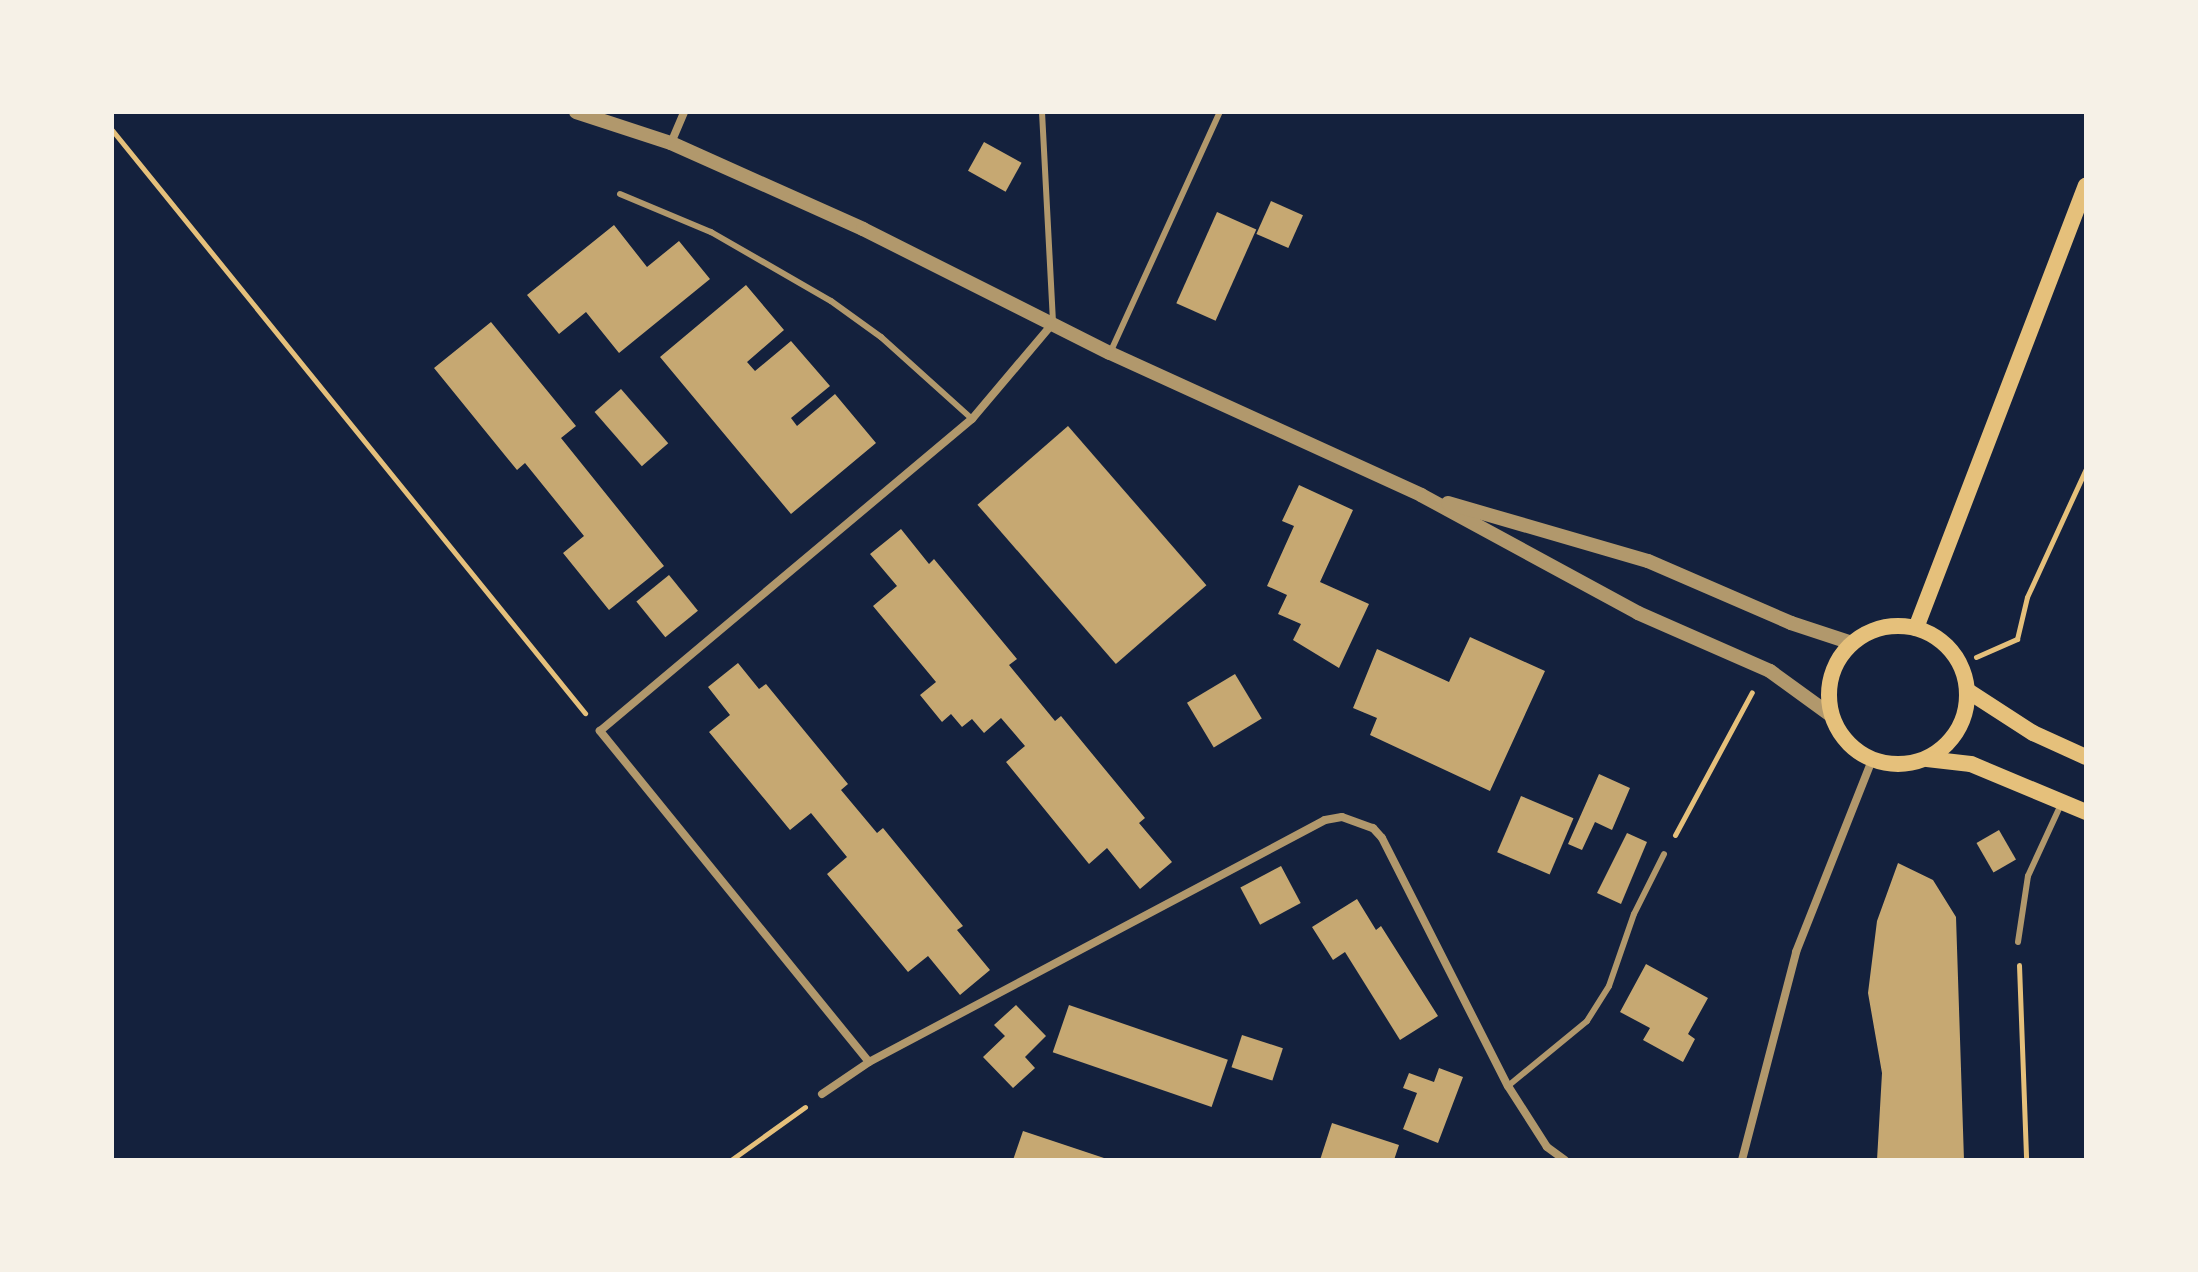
<!DOCTYPE html>
<style>
body{margin:0}
#map{position:relative;width:2198px;height:1272px;overflow:hidden;background:#14213d;font-family:"Public Sans",sans-serif}
div>[style]{position:absolute}
[style*='--x']{left:calc(var(--x)*1px);top:calc(var(--y)*1px);width:calc(var(--w)*1px);rotate:calc(var(--a)*1deg)}
.building>*{inset:0;background:#c6a872;transform-origin:0 0}
.path>*{height:5px;margin:-2.5px;padding:0 2.5px;transform-origin:2.5px;border-radius:2.5px;background:#e5c07b}
.service>*{height:6px;margin:-3px;padding:0 3px;transform-origin:3px;border-radius:3px;background:#b1986c}
.minor>*{height:8px;margin:-4px;padding:0 4px;transform-origin:4px;border-radius:4px;background:#b1986c}
.tertiary>*{height:14px;margin:-7px;padding:0 7px;transform-origin:7px;border-radius:7px;background:#b1986c}
.secondary>*{height:16px;margin:-8px;padding:0 8px;transform-origin:8px;border-radius:8px;background:#e5c07b}
.secondary>.ring{margin:-8px;padding:0;box-sizing:content-box;background:none;border:16px solid #e5c07b;border-radius:50%}
span{translate:-50% -50%;white-space:nowrap;text-align:center;line-height:1.15;-webkit-text-stroke:6px #f6f1e7;paint-order:stroke}
.frame{position:absolute;inset:0;border:114px solid #f6f1e7;pointer-events:none}
</style>
<div id="map">
<div class="building">
<i style="left:984px;top:142px;width:43px;height:33px;rotate:29deg"></i>
<i style="left:1271px;top:201px;width:35px;height:36px;rotate:24deg"></i>
<i style="left:1217px;top:212px;width:43px;height:100px;rotate:24deg"></i>
<i style="clip-path:polygon(614px 225px,647px 267px,679px 241px,710px 279px,619px 353px,586px 312px,559px 334px,527px 295px)"></i>
<i style="clip-path:polygon(746px 285px,784px 330px,747px 362px,755px 371px,791px 341px,830px 386px,791px 418px,797px 426px,835px 394px,876px 443px,791px 514px,660px 357px)"></i>
<i style="clip-path:polygon(491px 322px,576px 426px,561px 438px,664px 566px,609px 610px,563px 553px,584px 536px,525px 463px,517px 470px,434px 368px)"></i>
<i style="left:621px;top:389px;width:72px;height:35px;rotate:49deg"></i>
<i style="left:1068px;top:426px;width:211px;height:120px;rotate:49deg"></i>
<i style="clip-path:polygon(1299px 485px,1353px 510px,1320px 582px,1369px 604px,1339px 668px,1293px 640px,1301px 624px,1278px 614px,1287px 595px,1267px 586px,1294px 526px,1282px 521px)"></i>
<i style="clip-path:polygon(901px 529px,929px 564px,934px 559px,1017px 659px,1009px 665px,1055px 721px,1061px 716px,1145px 818px,1139px 823px,1172px 862px,1140px 889px,1107px 848px,1089px 864px,1006px 762px,1025px 746px,1001px 718px,984px 733px,972px 719px,962px 727px,951px 714px,942px 722px,920px 695px,936px 682px,873px 606px,897px 586px,870px 554px)"></i>
<i style="left:669px;top:575px;width:46px;height:42px;rotate:51deg"></i>
<i style="clip-path:polygon(1470px 637px,1545px 671px,1490px 791px,1370px 735px,1377px 718px,1353px 708px,1377px 649px,1449px 682px)"></i>
<i style="clip-path:polygon(738px 663px,759px 689px,766px 684px,848px 784px,841px 790px,877px 833px,883px 828px,963px 926px,957px 930px,990px 970px,960px 995px,928px 956px,908px 972px,827px 874px,847px 857px,811px 813px,790px 830px,709px 732px,730px 715px,708px 687px)"></i>
<i style="left:1235px;top:674px;width:52px;height:56px;rotate:59deg"></i>
<i style="clip-path:polygon(1599px 774px,1630px 788px,1612px 830px,1595px 822px,1582px 850px,1568px 844px)"></i>
<i style="left:1521px;top:796px;width:57px;height:61px;rotate:23deg"></i>
<i style="left:1999px;top:830px;width:34px;height:26px;rotate:60deg"></i>
<i style="clip-path:polygon(1627px 833px,1647px 842px,1621px 904px,1597px 893px)"></i>
<i style="clip-path:polygon(1898px 863px,1933px 880px,1956px 917px,1964px 1160px,1877px 1160px,1882px 1073px,1868px 993px,1877px 921px)"></i>
<i style="left:1281px;top:866px;width:42px;height:46px;rotate:62deg"></i>
<i style="clip-path:polygon(1357px 899px,1376px 930px,1381px 926px,1438px 1016px,1400px 1040px,1345px 952px,1333px 960px,1312px 927px)"></i>
<i style="clip-path:polygon(1646px 964px,1708px 998px,1688px 1034px,1695px 1039px,1683px 1062px,1643px 1040px,1650px 1028px,1620px 1012px)"></i>
<i style="clip-path:polygon(1016px 1005px,1046px 1036px,1025px 1057px,1035px 1068px,1013px 1088px,983px 1057px,1005px 1036px,994px 1025px)"></i>
<i style="left:1069px;top:1005px;width:168px;height:50px;rotate:19deg"></i>
<i style="left:1242px;top:1035px;width:43px;height:34px;rotate:18deg"></i>
<i style="clip-path:polygon(1439px 1068px,1463px 1077px,1438px 1143px,1403px 1129px,1417px 1093px,1403px 1088px,1409px 1073px,1434px 1082px)"></i>
<i style="clip-path:polygon(1332px 1123px,1399px 1145px,1394px 1160px,1320px 1160px)"></i>
<i style="clip-path:polygon(1023px 1131px,1107px 1159px,1107px 1160px,1013px 1160px)"></i>
</div>
<div class="path">
<i style="--x:112;--y:130;--w:751;--a:50.95"></i>
<i style="--x:1976;--y:657;--w:45;--a:-23.7"></i>
<i style="--x:2017;--y:639;--w:43;--a:-76.6"></i>
<i style="--x:2027;--y:597;--w:141;--a:-65.3"></i>
<i style="--x:1675;--y:835;--w:162;--a:-61.7"></i>
<i style="--x:2019;--y:965;--w:195;--a:87.9"></i>
<i style="--x:731;--y:1160;--w:91;--a:-35.6"></i>
</div>
<div class="service">
<i style="--x:1042;--y:112;--w:211;--a:87"></i>
<i style="--x:620;--y:194;--w:99;--a:22.7"></i>
<i style="--x:711;--y:232;--w:138;--a:29.9"></i>
<i style="--x:831;--y:301;--w:62;--a:35.8"></i>
<i style="--x:881;--y:337;--w:122;--a:42"></i>
<i style="--x:1110;--y:353;--w:265;--a:-65.5"></i>
<i style="--x:2018;--y:942;--w:67;--a:-81.4"></i>
<i style="--x:2028;--y:876;--w:81;--a:-65.3"></i>
<i style="--x:1508;--y:1086;--w:102;--a:-39.4"></i>
<i style="--x:1587;--y:1021;--w:41;--a:-57.8"></i>
<i style="--x:1609;--y:986;--w:76;--a:-70.9"></i>
<i style="--x:1634;--y:914;--w:67;--a:-63.4"></i>
</div>
<div class="minor">
<i style="--x:671;--y:143;--w:34;--a:-67"></i>
<i style="--x:869;--y:1062;--w:427;--a:-129.1"></i>
<i style="--x:600;--y:731;--w:486;--a:-40"></i>
<i style="--x:972;--y:419;--w:126;--a:-49.8"></i>
<i style="--x:822;--y:1094;--w:57;--a:-34.2"></i>
<i style="--x:869;--y:1062;--w:516;--a:-27.95"></i>
<i style="--x:1325;--y:820;--w:17;--a:-10"></i>
<i style="--x:1342;--y:817;--w:33;--a:20"></i>
<i style="--x:1373;--y:828;--w:13;--a:48"></i>
<i style="--x:1382;--y:838;--w:278;--a:63.1"></i>
<i style="--x:1508;--y:1086;--w:72;--a:57.4"></i>
<i style="--x:1547;--y:1147;--w:22;--a:36"></i>
<i style="--x:1742;--y:1160;--w:215;--a:-75.4"></i>
<i style="--x:1796;--y:952;--w:206;--a:-68.4"></i>
</div>
<div class="tertiary">
<i style="--x:576;--y:112;--w:100;--a:18.1"></i>
<i style="--x:671;--y:143;--w:210;--a:24.1"></i>
<i style="--x:863;--y:229;--w:276;--a:26.7"></i>
<i style="--x:1110;--y:353;--w:342;--a:24.5"></i>
<i style="--x:1421;--y:495;--w:247;--a:28.5"></i>
<i style="--x:1638;--y:613;--w:144;--a:23.7"></i>
<i style="--x:1770;--y:671;--w:77;--a:36"></i>
<i style="--x:1448;--y:503;--w:208;--a:16.2"></i>
<i style="--x:1648;--y:561;--w:156;--a:23.4"></i>
<i style="--x:1791;--y:623;--w:64;--a:18.2"></i>
</div>
<div class="secondary">
<i class="ring" style="left:1829px;top:626px;width:122px;height:122px"></i>
<i style="--x:1916;--y:628;--w:474;--a:-69"></i>
<i style="--x:1968;--y:691;--w:77;--a:32.9"></i>
<i style="--x:2033;--y:733;--w:58;--a:24.4"></i>
<i style="--x:1927;--y:759;--w:44;--a:6.5"></i>
<i style="--x:1971;--y:764;--w:125;--a:22.7"></i>
</div>
<div class="frame"></div>
</div>
